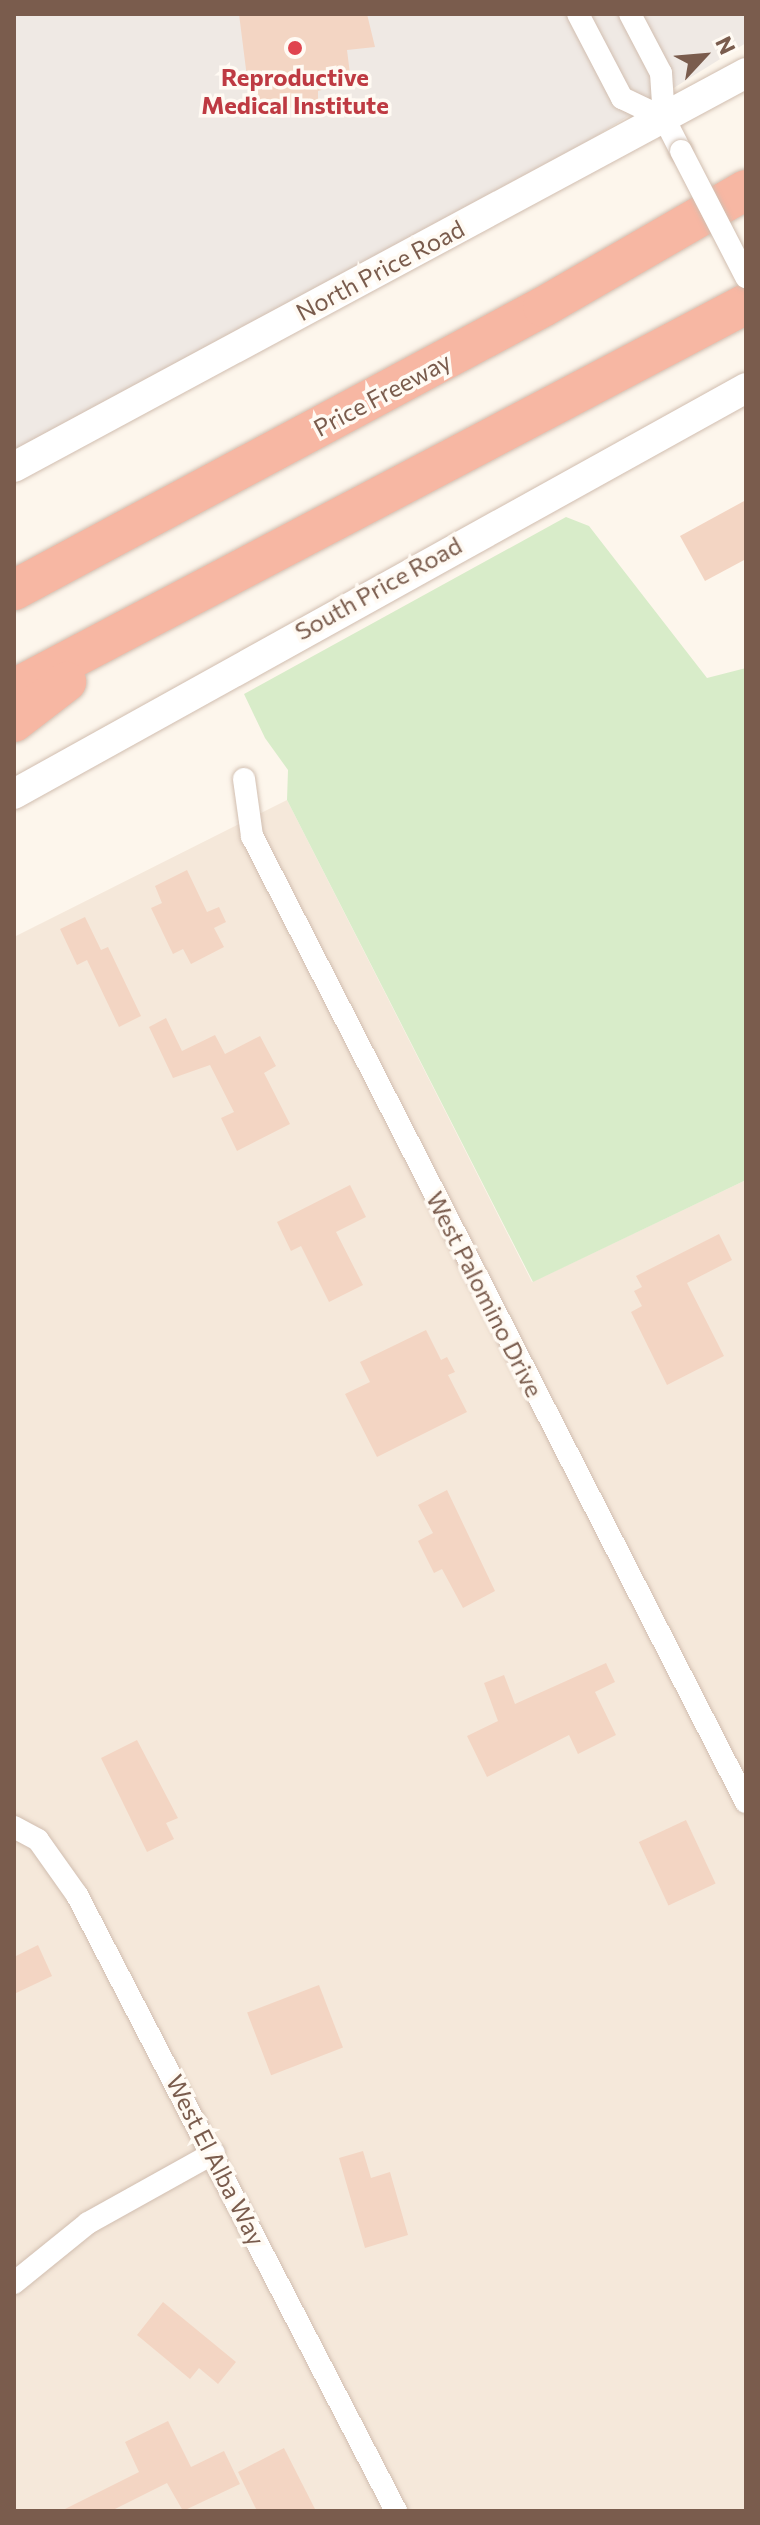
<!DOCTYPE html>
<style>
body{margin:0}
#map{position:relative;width:760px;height:2525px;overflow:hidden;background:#fdf6ec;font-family:Commissioner,sans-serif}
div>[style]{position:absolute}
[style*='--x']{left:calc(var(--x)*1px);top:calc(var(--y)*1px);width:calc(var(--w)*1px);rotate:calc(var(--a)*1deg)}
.residential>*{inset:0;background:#f5e8da}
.industrial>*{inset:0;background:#efe9e4}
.green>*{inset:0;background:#d8ecc9}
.building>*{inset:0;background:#f3d5c3;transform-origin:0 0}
.roads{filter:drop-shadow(0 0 2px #d1beb0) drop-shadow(0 0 2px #d1beb0)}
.minor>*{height:22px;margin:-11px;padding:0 11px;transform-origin:11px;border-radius:11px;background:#fff}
.secondary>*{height:30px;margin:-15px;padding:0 15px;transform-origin:15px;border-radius:15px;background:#fff}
.motorway>*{height:40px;margin:-20px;padding:0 20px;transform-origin:20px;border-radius:20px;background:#f7b7a3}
.bridges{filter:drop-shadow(0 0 2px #d1beb0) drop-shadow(0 0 2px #d1beb0)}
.minor-bridge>*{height:22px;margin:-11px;padding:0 11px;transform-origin:11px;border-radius:11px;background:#fff}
.dots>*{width:22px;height:22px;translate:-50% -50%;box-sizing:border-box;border:4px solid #fffaf3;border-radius:50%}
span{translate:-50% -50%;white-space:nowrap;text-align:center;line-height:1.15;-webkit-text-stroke:7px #fffaf3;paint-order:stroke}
.health-label{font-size:24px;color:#be3a42;font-weight:700}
.street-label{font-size:24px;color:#7a5c4d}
.frame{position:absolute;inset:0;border:16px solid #7a5c4d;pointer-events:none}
.north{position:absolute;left:664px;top:16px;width:80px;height:80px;-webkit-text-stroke:6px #fffaf3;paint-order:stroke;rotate:64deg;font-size:22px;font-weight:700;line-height:32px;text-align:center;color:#7a5c4d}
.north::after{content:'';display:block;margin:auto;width:28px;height:36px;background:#7a5c4d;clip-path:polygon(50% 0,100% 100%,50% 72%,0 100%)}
</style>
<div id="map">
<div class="residential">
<i style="clip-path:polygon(287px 800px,532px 1282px,746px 1180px,746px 2511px,14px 2511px,14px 937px)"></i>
</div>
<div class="industrial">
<i style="clip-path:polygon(14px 14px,746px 14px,746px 43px,593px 138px,14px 450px)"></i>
</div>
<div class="green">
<i style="clip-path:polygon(566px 517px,589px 526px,707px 678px,746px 668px,746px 1180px,533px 1282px,287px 800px,288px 770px,265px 738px,244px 694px)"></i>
</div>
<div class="building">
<i style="clip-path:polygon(239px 14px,367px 14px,375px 47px,347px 50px,351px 82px,318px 91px,318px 101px,252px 117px)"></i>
<i style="clip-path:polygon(746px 500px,746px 559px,705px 581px,680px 536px)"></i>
<i style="clip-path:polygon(187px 870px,207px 912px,219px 907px,226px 922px,214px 928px,224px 947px,191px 964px,183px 949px,173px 954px,151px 908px,162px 903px,155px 886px)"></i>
<i style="clip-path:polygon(85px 917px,101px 950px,108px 947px,141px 1016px,119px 1027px,87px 960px,77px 965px,60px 929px)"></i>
<i style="clip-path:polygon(166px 1018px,182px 1051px,215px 1035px,225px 1054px,260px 1036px,276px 1066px,264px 1073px,290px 1124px,237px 1151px,221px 1118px,234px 1112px,210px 1065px,173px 1078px,149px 1027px)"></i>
<i style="clip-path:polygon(350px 1185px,366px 1217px,336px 1232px,363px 1285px,329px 1302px,301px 1246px,291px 1251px,277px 1222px)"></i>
<i style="clip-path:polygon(719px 1234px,732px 1260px,687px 1283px,724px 1356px,667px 1385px,631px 1312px,642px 1306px,634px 1291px,642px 1287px,636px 1276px)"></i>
<i style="clip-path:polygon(426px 1330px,441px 1360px,447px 1357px,455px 1372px,448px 1375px,467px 1412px,377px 1457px,345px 1394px,370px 1382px,360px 1362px)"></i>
<i style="clip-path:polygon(447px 1490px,495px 1591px,463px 1608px,442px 1569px,434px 1573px,418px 1541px,433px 1533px,418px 1505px)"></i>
<i style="clip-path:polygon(606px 1663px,615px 1682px,595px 1692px,616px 1735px,578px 1754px,569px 1735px,487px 1777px,467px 1736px,498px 1721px,484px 1683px,504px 1675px,515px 1704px)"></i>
<i style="clip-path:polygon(137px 1740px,178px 1818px,166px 1823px,174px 1839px,147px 1852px,101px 1758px)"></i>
<i style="left:686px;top:1820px;width:70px;height:52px;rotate:65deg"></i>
<i style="clip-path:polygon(38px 1945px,52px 1976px,14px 1994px,14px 1957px)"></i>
<i style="left:319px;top:1985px;width:67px;height:77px;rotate:69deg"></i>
<i style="clip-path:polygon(363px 2151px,371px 2178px,390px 2172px,408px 2235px,365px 2248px,339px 2158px)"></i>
<i style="clip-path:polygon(163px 2302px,236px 2362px,218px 2384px,199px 2368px,190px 2379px,137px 2335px)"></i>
<i style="clip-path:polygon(168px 2421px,191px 2467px,224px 2451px,240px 2484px,183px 2511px,167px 2483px,111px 2511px,61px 2511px,139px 2472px,125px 2442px)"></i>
<i style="clip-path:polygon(284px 2448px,316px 2511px,257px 2511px,238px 2472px)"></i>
</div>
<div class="roads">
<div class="minor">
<i style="--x:578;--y:14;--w:95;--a:62.4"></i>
<i style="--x:622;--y:98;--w:47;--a:25.5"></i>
<i style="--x:630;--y:14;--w:67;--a:62.3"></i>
<i style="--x:661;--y:73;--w:45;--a:86.2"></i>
<i style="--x:664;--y:118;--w:37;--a:63"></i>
<i style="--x:244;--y:779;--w:58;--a:82"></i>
<i style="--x:252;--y:836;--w:1085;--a:62.92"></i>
<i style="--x:14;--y:1827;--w:27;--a:28"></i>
<i style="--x:38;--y:1840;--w:67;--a:54.7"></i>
<i style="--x:77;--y:1895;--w:694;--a:62.62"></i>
<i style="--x:14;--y:2283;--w:95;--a:-39"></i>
<i style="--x:88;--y:2223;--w:144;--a:-29.1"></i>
</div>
<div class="secondary">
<i style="--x:14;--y:467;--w:831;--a:-28.29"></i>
<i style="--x:14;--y:794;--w:837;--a:-29.01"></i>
</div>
<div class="motorway">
<i style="--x:14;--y:590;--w:600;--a:-28.15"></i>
<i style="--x:543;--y:307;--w:234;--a:-30"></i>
<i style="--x:14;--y:689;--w:827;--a:-27.74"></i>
<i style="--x:14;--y:722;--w:66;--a:-37.6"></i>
</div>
</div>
<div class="bridges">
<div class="minor-bridge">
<i style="--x:681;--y:151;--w:142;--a:62.7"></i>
</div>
</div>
<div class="dots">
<i style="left:295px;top:48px;background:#e0444e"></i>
</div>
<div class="health-label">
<span style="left:295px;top:91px">Reproductive<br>Medical Institute</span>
</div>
<div class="street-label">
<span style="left:380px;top:270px;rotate:-28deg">North Price Road</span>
<span style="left:382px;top:394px;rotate:-28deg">Price Freeway</span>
<span style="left:378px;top:588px;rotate:-29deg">South Price Road</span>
<span style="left:485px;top:1294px;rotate:63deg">West Palomino Drive</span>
<span style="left:216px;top:2160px;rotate:63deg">West El Alba Way</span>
</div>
<div class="frame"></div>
<div class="north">N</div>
</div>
